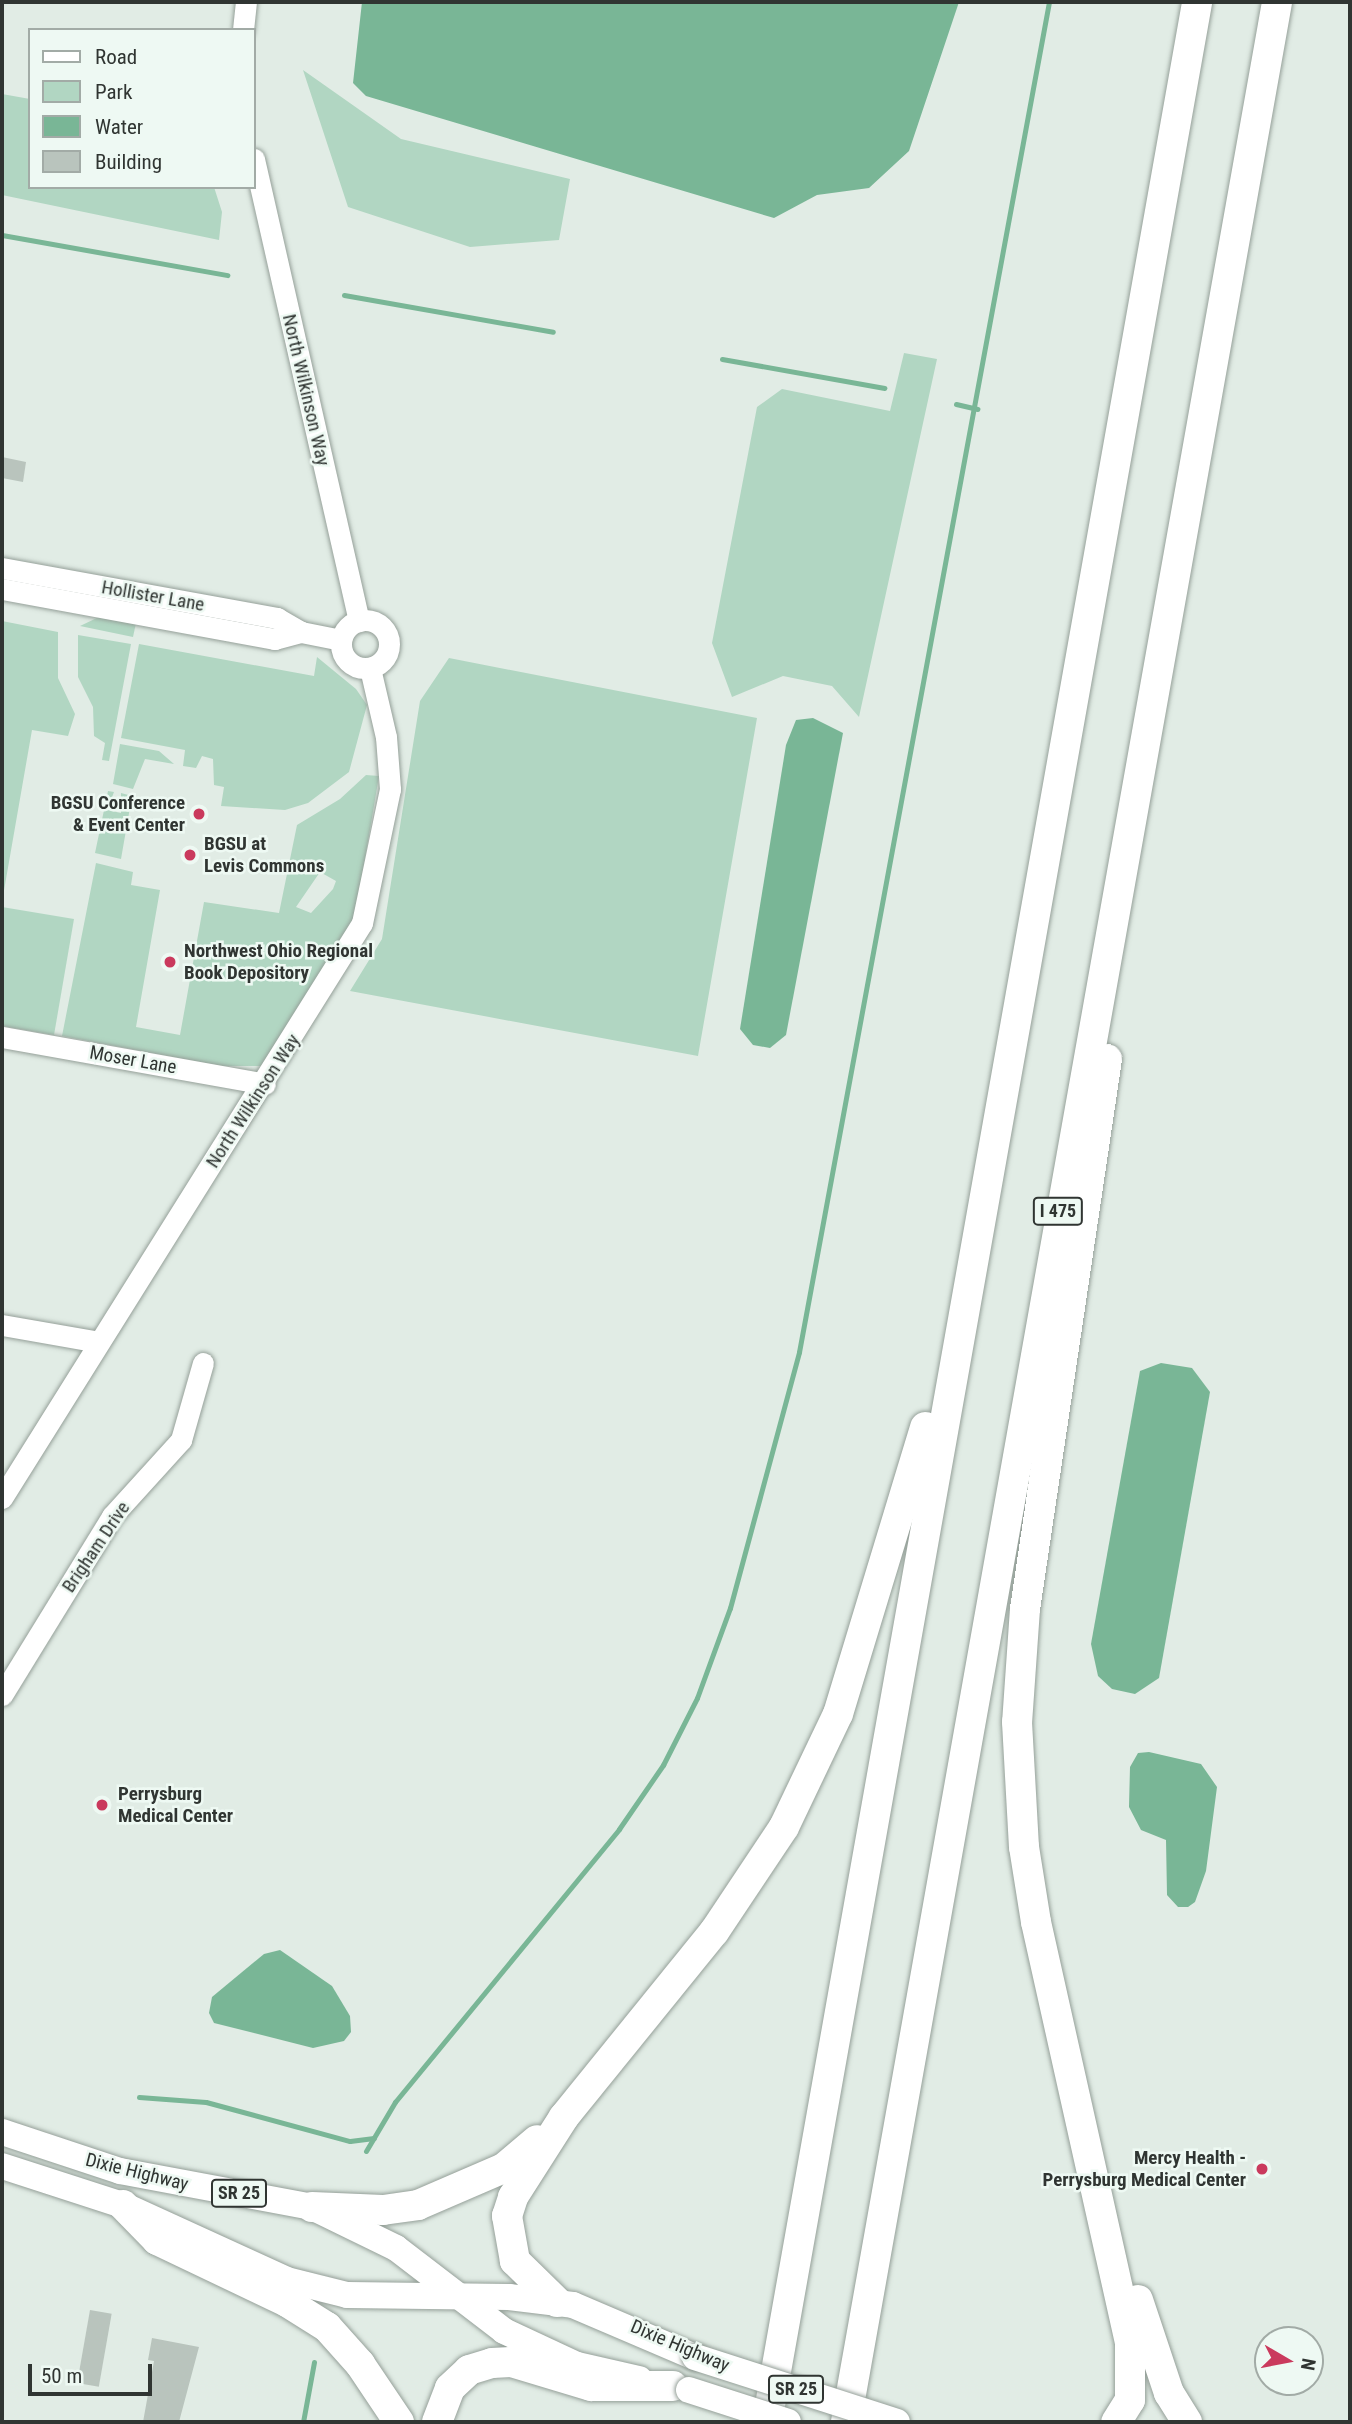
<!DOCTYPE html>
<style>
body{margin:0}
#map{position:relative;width:1352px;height:2424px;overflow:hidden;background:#e1ece5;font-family:"Roboto Condensed",sans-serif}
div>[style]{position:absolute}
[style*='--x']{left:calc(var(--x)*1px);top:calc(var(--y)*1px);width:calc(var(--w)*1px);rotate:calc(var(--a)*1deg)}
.green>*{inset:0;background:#b1d6c2}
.water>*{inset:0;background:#79b696}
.stream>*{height:5px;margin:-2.5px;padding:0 2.5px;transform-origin:2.5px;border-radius:2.5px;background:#79b696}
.building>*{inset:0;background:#b9c4bd;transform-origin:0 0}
.roads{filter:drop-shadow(0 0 2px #95a099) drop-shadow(0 0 2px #95a099)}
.minor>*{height:21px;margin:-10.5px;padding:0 10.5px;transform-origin:10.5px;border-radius:10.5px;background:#fff}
.minor>.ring{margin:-10.5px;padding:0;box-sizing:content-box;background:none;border:21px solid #fff;border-radius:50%}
.major>*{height:26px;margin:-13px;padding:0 13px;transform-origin:13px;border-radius:13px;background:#fff}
.highway>*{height:30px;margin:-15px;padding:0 15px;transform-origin:15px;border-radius:15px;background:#fff}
.bridges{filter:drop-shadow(0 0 2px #95a099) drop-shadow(0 0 2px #95a099)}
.major-bridge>*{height:26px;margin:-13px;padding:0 13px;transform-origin:13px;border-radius:13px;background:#fff}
.dots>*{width:19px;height:19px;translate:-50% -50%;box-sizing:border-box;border:4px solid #eef9f3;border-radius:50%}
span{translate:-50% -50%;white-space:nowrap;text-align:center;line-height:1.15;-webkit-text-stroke:5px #eef9f3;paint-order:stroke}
.shield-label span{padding:2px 5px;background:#eef9f3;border:2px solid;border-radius:5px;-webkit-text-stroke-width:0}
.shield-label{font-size:18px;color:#303532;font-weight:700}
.street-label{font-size:19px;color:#303532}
.poi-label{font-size:19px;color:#303532;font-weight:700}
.right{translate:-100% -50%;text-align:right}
.left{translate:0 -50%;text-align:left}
.frame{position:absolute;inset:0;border:4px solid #303532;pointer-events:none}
.legend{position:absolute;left:28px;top:28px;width:228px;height:161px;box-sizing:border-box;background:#eef9f3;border:2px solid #a2aba6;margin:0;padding:9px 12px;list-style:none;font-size:21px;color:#303532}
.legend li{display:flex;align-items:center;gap:14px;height:35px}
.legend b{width:35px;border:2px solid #a2aba6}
.north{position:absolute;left:1254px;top:2326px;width:70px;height:70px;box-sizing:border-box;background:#eef9f3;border:2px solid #a2aba6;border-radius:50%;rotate:100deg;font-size:19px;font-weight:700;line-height:28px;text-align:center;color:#303532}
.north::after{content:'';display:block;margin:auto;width:24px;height:32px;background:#ca3a5d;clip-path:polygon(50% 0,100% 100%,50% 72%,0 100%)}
.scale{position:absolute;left:28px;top:2364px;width:124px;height:32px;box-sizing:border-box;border:4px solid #303532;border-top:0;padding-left:9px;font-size:21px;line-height:24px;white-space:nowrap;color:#303532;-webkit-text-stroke:5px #eef9f3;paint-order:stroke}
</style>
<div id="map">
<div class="green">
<i style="clip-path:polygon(303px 70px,401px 139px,570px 179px,559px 240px,470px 247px,348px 207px)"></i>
<i style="clip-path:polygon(2px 94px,30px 99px,30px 187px,214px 187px,222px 212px,219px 240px,2px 195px)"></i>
<i style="clip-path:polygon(904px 353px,937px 359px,859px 717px,832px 686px,783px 676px,732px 697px,712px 643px,757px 407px,782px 389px,890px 411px)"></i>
<i style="clip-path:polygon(101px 616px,136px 623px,133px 637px,80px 626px)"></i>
<i style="clip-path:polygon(2px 621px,58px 632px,58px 678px,75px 714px,68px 736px,32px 730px,2px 902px)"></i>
<i style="clip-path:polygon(78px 635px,131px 644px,109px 761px,102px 760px,105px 743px,94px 736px,93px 707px,78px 677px)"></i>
<i style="clip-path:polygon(139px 644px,314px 676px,317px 657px,356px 689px,367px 705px,349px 772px,308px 803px,285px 810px,221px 806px,224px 787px,214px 785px,213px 759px,202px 756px,196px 768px,183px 766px,185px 750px,121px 738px)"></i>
<i style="clip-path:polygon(449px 658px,757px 718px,698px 1056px,350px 991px,382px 939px,420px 701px)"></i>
<i style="clip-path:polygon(120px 744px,159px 751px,174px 764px,145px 759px,133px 789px,113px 784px)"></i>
<i style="clip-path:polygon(evenodd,366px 775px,379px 776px,355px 918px,263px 1066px,221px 1066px,62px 1036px,96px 863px,133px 872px,131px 885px,160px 890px,136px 1027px,180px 1035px,204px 902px,279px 913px,297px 825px,340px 799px,366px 775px,320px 872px,336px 881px,333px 889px,311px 913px,296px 907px,320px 872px)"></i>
<i style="clip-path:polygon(108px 791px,114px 792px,107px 810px,121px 813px,121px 793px,132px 796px,121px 859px,95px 853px)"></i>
<i style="clip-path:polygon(2px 907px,74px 919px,54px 1035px,2px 1026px)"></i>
</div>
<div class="water">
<i style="clip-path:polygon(362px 2px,959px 2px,909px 151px,869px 188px,817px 195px,774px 218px,366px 96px,353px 83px)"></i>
<i style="clip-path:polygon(813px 718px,843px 733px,786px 1035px,770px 1048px,753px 1045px,740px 1029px,786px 745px,796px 720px)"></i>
<i style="clip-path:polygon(1161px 1363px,1192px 1368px,1210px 1392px,1159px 1678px,1135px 1694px,1112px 1689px,1098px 1676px,1091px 1644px,1140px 1371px)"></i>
<i style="clip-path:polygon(1149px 1752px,1201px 1764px,1217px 1787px,1206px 1871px,1195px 1902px,1188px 1907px,1178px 1907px,1167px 1895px,1166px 1840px,1141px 1830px,1129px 1807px,1130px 1767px,1138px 1753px)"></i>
<i style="clip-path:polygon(280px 1950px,332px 1986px,350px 2016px,351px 2032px,344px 2041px,313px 2048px,214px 2023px,209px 2013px,212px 1997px,264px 1954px)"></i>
</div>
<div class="stream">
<i style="--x:2;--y:235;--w:229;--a:10.1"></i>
<i style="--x:344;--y:295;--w:212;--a:10"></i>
<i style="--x:722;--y:359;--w:165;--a:10.1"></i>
<i style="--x:956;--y:404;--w:22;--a:13"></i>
<i style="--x:139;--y:2097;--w:67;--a:4.3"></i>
<i style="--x:206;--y:2102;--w:149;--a:15.2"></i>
<i style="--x:350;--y:2141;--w:24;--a:-7"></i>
<i style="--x:366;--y:2151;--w:57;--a:-59.4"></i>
<i style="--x:395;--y:2102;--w:353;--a:-50.6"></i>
<i style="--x:619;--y:1829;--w:78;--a:-55.5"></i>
<i style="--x:663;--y:1765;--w:75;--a:-63.1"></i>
<i style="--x:697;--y:1698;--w:96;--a:-69.9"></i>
<i style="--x:730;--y:1608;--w:265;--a:-74.9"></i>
<i style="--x:799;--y:1352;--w:1373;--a:-79.51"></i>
<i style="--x:303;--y:2422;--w:61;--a:-79.6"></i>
</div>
<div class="building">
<i style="clip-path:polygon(2px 457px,26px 462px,23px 482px,2px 478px)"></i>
<i style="left:90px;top:2310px;width:22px;height:74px;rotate:10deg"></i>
<i style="clip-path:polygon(152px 2338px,199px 2347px,179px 2422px,143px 2422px,154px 2361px,148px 2360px)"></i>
</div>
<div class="roads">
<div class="minor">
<i style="--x:243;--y:30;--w:28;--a:-84"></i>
<i style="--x:254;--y:159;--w:474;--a:77.2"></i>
<i style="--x:2;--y:568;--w:280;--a:10.3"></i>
<i style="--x:277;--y:618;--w:28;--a:30"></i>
<i style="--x:301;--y:632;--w:41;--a:11.3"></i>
<i style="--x:2;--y:589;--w:277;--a:10.4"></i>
<i style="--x:274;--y:639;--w:28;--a:-15"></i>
<i class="ring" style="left:341px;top:620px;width:27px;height:27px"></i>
<i style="--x:2;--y:1037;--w:267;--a:10.1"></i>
<i style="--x:2;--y:1325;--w:98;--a:9.9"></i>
<i style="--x:2;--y:1498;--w:678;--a:-57.95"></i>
<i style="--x:362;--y:923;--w:137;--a:-78.2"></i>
<i style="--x:390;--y:789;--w:52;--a:-94.4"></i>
<i style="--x:386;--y:737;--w:71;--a:-103.1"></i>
<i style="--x:2;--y:1695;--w:210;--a:-58.4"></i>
<i style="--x:112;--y:1516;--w:103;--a:-47.8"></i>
<i style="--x:181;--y:1440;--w:80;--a:-74.1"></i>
</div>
<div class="major">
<i style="--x:2;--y:2132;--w:124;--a:18.3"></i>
<i style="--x:120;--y:2171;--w:195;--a:10.6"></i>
<i style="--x:312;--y:2207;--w:93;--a:26"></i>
<i style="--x:396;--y:2248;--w:136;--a:37.5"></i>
<i style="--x:504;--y:2331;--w:81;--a:25"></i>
<i style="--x:577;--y:2365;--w:64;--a:12.7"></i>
<i style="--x:2;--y:2166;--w:127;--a:17.9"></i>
<i style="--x:123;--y:2205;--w:180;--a:24.6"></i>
<i style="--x:287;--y:2280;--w:62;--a:14"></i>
<i style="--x:347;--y:2295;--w:162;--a:0.7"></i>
<i style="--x:509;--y:2297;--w:64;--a:7.1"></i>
<i style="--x:573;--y:2305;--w:133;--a:23.1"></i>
</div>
<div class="highway">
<i style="--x:1107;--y:1059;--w:556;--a:98.48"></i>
<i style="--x:1025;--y:1609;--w:113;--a:94"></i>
<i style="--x:1017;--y:1722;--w:125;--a:86.8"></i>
<i style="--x:1024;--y:1847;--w:76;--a:80.9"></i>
<i style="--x:1036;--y:1922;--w:431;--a:77.4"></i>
<i style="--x:1130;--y:2343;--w:57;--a:90"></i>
<i style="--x:1130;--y:2400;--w:26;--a:122"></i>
<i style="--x:123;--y:2205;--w:49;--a:45.8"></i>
<i style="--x:157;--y:2240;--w:144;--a:25.5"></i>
<i style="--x:287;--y:2302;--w:47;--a:32"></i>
<i style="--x:327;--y:2327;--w:50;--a:48.3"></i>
<i style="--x:360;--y:2364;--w:70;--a:56.1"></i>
<i style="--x:312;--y:2207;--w:71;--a:2.4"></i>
<i style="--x:383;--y:2210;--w:35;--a:-8"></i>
<i style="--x:418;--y:2205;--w:94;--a:-23.3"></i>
<i style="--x:504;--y:2168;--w:43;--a:-40.3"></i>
<i style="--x:1138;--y:2300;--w:98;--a:71.6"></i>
<i style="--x:1169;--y:2393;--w:34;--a:58"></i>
<i style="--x:557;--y:2302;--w:59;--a:-135.7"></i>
<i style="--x:515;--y:2261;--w:46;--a:-100.1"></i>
<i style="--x:507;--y:2216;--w:20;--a:-72"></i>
<i style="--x:513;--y:2197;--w:95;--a:-57.5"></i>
<i style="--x:564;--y:2117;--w:238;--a:-51"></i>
<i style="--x:714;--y:1932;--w:126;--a:-56.3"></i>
<i style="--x:784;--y:1827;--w:125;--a:-64.5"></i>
<i style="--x:838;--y:1714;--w:300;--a:-73.1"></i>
<i style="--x:437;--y:2422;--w:36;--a:-69"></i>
<i style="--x:450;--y:2388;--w:26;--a:-43"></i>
<i style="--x:469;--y:2370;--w:24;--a:-17"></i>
<i style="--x:492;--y:2363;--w:19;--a:-3"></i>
<i style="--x:511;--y:2362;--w:84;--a:16.7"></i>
<i style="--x:591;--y:2386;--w:82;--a:0"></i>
<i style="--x:767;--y:2422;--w:2458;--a:-79.92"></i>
<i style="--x:846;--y:2422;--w:2458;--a:-79.9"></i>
</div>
</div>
<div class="bridges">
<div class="major-bridge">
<i style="--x:695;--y:2357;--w:212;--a:17.8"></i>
<i style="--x:689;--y:2390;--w:104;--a:17.9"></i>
</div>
</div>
<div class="dots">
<i style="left:199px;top:814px;background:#ca3a5d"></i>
<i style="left:190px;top:855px;background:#ca3a5d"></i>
<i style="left:170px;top:962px;background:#ca3a5d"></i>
<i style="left:102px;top:1805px;background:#ca3a5d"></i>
<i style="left:1262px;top:2169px;background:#ca3a5d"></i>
</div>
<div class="shield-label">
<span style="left:1058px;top:1211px">I 475</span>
<span style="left:239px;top:2193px">SR 25</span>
<span style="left:796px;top:2389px">SR 25</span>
</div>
<div class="street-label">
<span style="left:306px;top:390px;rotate:77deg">North Wilkinson Way</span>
<span style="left:153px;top:596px;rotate:10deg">Hollister Lane</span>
<span style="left:133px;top:1060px;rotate:10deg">Moser Lane</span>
<span style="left:253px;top:1101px;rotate:-57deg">North Wilkinson Way</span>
<span style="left:96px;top:1547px;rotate:-56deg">Brigham Drive</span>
<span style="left:137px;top:2172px;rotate:14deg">Dixie Highway</span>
<span style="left:680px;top:2346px;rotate:23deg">Dixie Highway</span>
</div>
<div class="poi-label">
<span class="right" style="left:185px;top:814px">BGSU Conference<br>&amp; Event Center</span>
<span class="left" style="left:204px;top:855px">BGSU at<br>Levis Commons</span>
<span class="left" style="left:184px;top:962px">Northwest Ohio Regional<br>Book Depository</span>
<span class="left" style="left:118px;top:1805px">Perrysburg<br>Medical Center</span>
<span class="right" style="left:1246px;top:2169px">Mercy Health -<br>Perrysburg Medical Center</span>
</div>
<div class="frame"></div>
<ul class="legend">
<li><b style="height:9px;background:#fff"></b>Road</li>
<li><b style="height:19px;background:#b1d6c2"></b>Park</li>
<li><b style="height:19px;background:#79b696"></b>Water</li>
<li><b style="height:19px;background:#b9c4bd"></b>Building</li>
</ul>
<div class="north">N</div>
<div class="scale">50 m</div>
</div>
